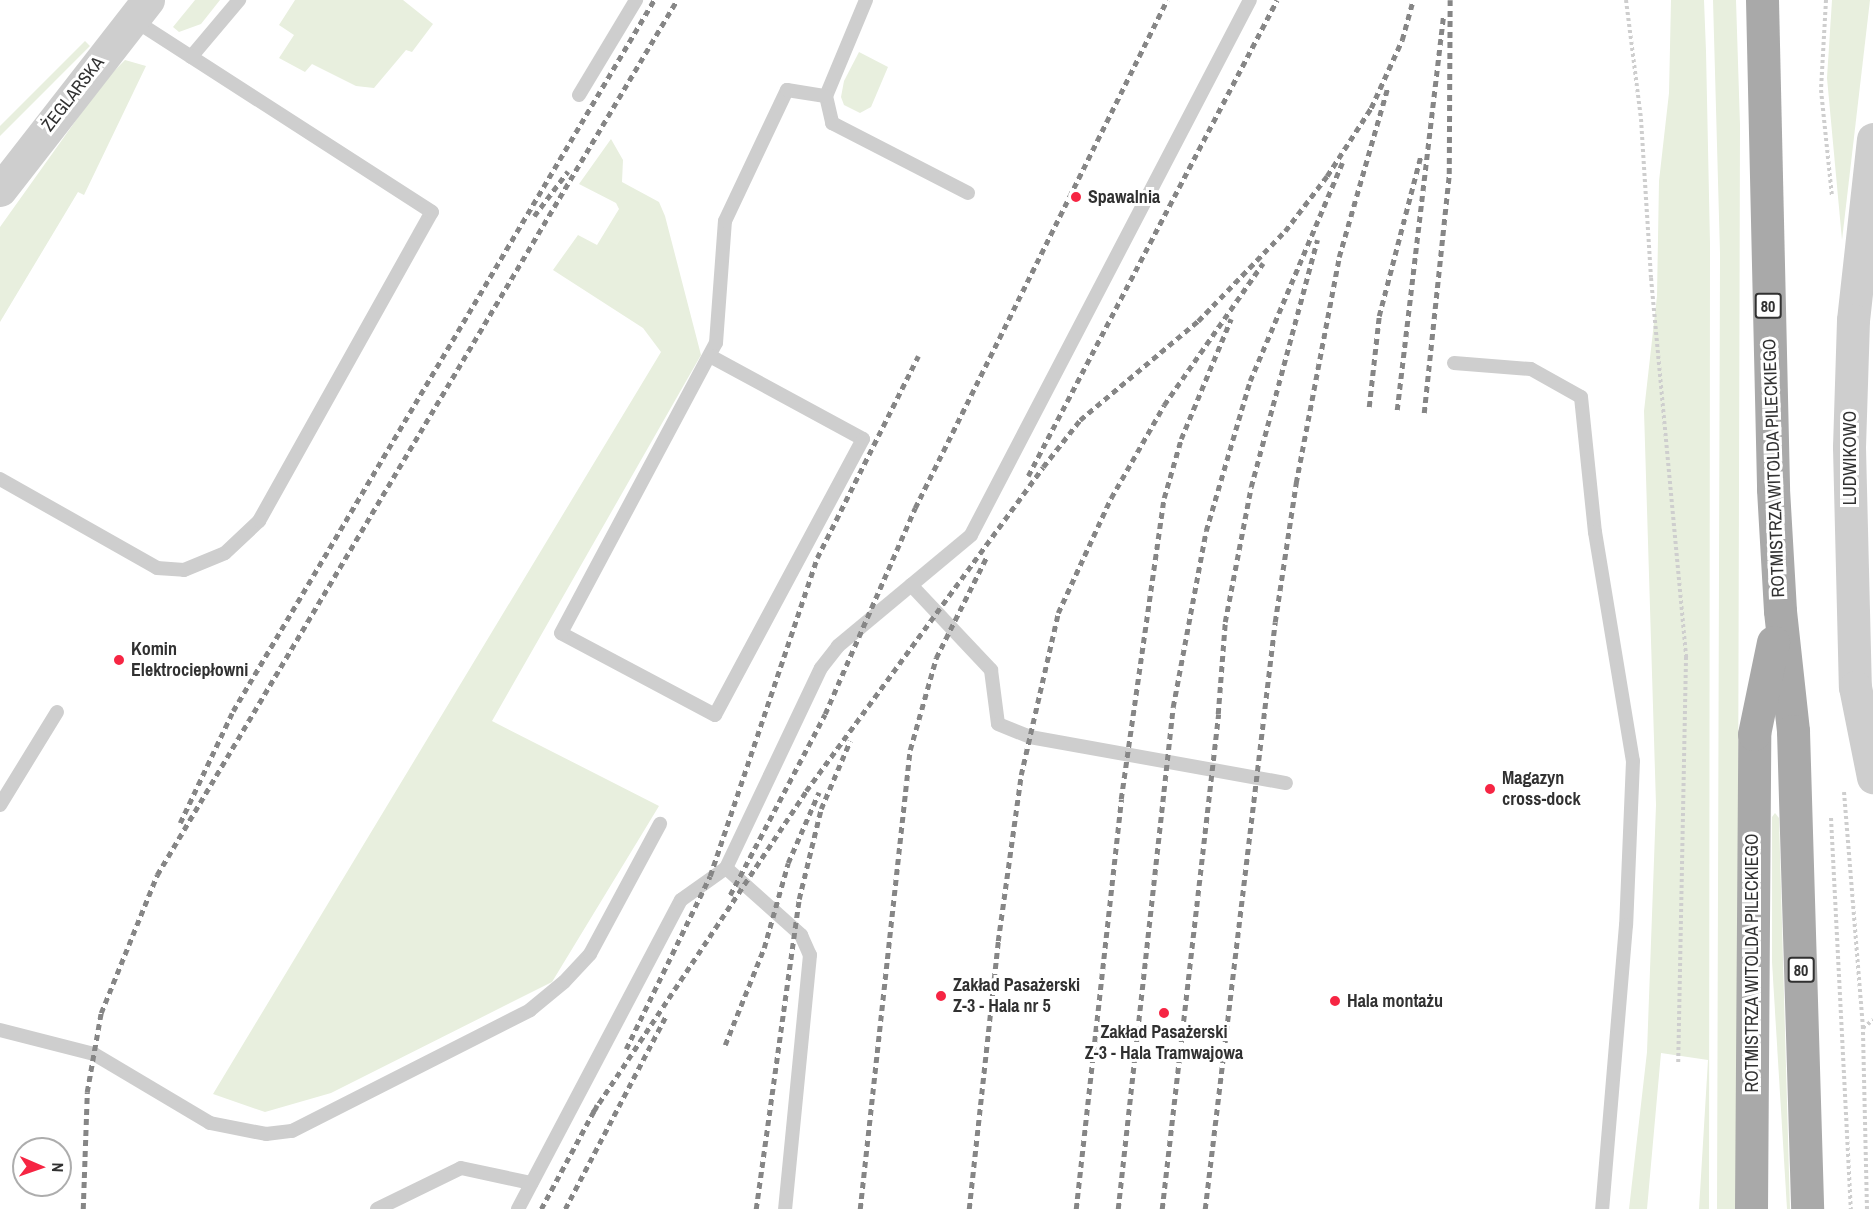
<!DOCTYPE html>
<meta charset="utf-8">
<style>
body{margin:0}
#map{position:relative;width:1873px;height:1209px;overflow:hidden;background:#fff;font-family:"Archivo Narrow",sans-serif}
div>[style]{position:absolute}
[style*='--x']{left:calc(var(--x)*1px);top:calc(var(--y)*1px);width:calc(var(--w)*1px);rotate:calc(var(--a)*1deg)}
.green>*{inset:0;background:#e8efde;transform-origin:0 0}
.path>*{height:4px;margin-top:-2px;transform-origin:0;background:repeating-linear-gradient(90deg,#cecece 0 3px,transparent 0 6px)}
.service>*{height:14px;margin:-7px;padding:0 7px;transform-origin:7px;border-radius:7px;background:#cecece}
.tertiary>*{height:33px;margin:-16.5px;padding:0 16.5px;transform-origin:16.5px;border-radius:16.5px;background:#cecece}
.primary>*{height:33px;margin:-16.5px;padding:0 16.5px;transform-origin:16.5px;border-radius:16.5px;background:#a9a9a9}
.rail>*{height:4.5px;margin-top:-2.25px;transform-origin:0;background:repeating-linear-gradient(90deg,#868686 0 6px,transparent 0 10.5px)}
.dots>*{width:16px;height:16px;translate:-50% -50%;box-sizing:border-box;border:3px solid #fff;border-radius:50%}
span{translate:-50% -50%;white-space:nowrap;text-align:center;line-height:1.15;-webkit-text-stroke:6px #fff;paint-order:stroke}
.shield-label span{padding:2px 4px;background:#fff;border:2px solid;border-radius:4px;-webkit-text-stroke-width:0}
.shield-label{font-size:16px;color:#313131;font-weight:700}
.street-label{font-size:18px;color:#313131}
.poi-label{font-size:18px;color:#313131;font-weight:700}
.left{translate:0 -50%;text-align:left}
.north{position:absolute;left:12px;top:1137px;width:60px;height:60px;box-sizing:border-box;background:#fff;border:2px solid #adadad;border-radius:50%;rotate:92deg;font-size:16px;font-weight:700;line-height:24px;text-align:center;color:#313131}
.north::after{content:'';display:block;margin:auto;width:21px;height:27px;background:#f62543;clip-path:polygon(50% 0,100% 100%,50% 72%,0 100%)}
</style>
<div id="map">
<div class="green">
<i style="clip-path:polygon(195px 0,220px 0,201px 24px,179px 32px,173px 27px)"></i>
<i style="clip-path:polygon(295px 0,403px 0,433px 24px,412px 52px,406px 50px,374px 88px,356px 86px,312px 64px,305px 72px,279px 58px,294px 35px,279px 25px)"></i>
<i style="clip-path:polygon(1671px 0,1704px 0,1706px 51px,1710px 244px,1709px 1209px,1699px 1209px,1708px 1060px,1661px 1053px,1647px 1209px,1629px 1209px,1647px 1052px,1656px 805px,1644px 411px,1657px 296px,1659px 181px,1669px 93px)"></i>
<i style="clip-path:polygon(1713px 0,1736px 0,1740px 125px,1737px 1209px,1717px 1209px,1720px 254px)"></i>
<i style="clip-path:polygon(1832px 0,1870px 0,1842px 240px,1827px 78px)"></i>
<i style="left:85px;top:41px;width:7px;height:141px;rotate:45deg"></i>
<i style="clip-path:polygon(859px 52px,888px 67px,871px 107px,860px 113px,844px 105px,841px 97px,844px 81px)"></i>
<i style="clip-path:polygon(125px 60px,146px 66px,84px 195px,78px 192px,0 322px,0 227px,104px 81px)"></i>
<i style="clip-path:polygon(611px 139px,623px 160px,622px 182px,659px 202px,665px 216px,701px 355px,492px 721px,659px 806px,552px 982px,331px 1093px,265px 1112px,213px 1094px,661px 352px,643px 328px,553px 270px,578px 235px,597px 245px,619px 209px,616px 203px,579px 184px)"></i>
<i style="clip-path:polygon(1775px 813px,1779px 818px,1790px 1209px,1787px 1209px,1772px 962px,1772px 817px)"></i>
</div>
<div class="path">
<i style="--x:1626;--y:0;--w:120;--a:82.8"></i>
<i style="--x:1641;--y:119;--w:159;--a:86.4"></i>
<i style="--x:1651;--y:278;--w:381;--a:84.7"></i>
<i style="--x:1686;--y:657;--w:408;--a:91.1"></i>
<i style="--x:1826;--y:0;--w:90;--a:93.2"></i>
<i style="--x:1821;--y:90;--w:107;--a:84.1"></i>
<i style="--x:1844;--y:792;--w:237;--a:85.4"></i>
<i style="--x:1831;--y:818;--w:392;--a:87.1"></i>
<i style="--x:1867;--y:1209;--w:181;--a:-91.3"></i>
<i style="--x:1863;--y:1028;--w:13;--a:-39"></i>
</div>
<div class="service">
<i style="--x:866;--y:0;--w:104;--a:112.6"></i>
<i style="--x:826;--y:96;--w:28;--a:77"></i>
<i style="--x:832;--y:123;--w:153;--a:27.2"></i>
<i style="--x:191;--y:57;--w:75;--a:-49.9"></i>
<i style="--x:579;--y:95;--w:111;--a:-59"></i>
<i style="--x:710;--y:356;--w:174;--a:28.5"></i>
<i style="--x:863;--y:439;--w:313;--a:118.2"></i>
<i style="--x:715;--y:715;--w:174;--a:-152"></i>
<i style="--x:561;--y:633;--w:329;--a:-61.9"></i>
<i style="--x:716;--y:343;--w:122;--a:-85.8"></i>
<i style="--x:725;--y:221;--w:145;--a:-64.7"></i>
<i style="--x:787;--y:90;--w:39;--a:9"></i>
<i style="--x:1454;--y:363;--w:77;--a:4.5"></i>
<i style="--x:1531;--y:369;--w:57;--a:29.2"></i>
<i style="--x:1581;--y:397;--w:136;--a:84.1"></i>
<i style="--x:1595;--y:532;--w:232;--a:80.6"></i>
<i style="--x:1633;--y:761;--w:164;--a:92.4"></i>
<i style="--x:1626;--y:925;--w:285;--a:94.8"></i>
<i style="--x:0;--y:479;--w:180;--a:29.5"></i>
<i style="--x:157;--y:568;--w:27;--a:4"></i>
<i style="--x:184;--y:570;--w:44;--a:-22.5"></i>
<i style="--x:225;--y:553;--w:47;--a:-43.3"></i>
<i style="--x:259;--y:521;--w:354;--a:-60.8"></i>
<i style="--x:432;--y:212;--w:357;--a:-147.2"></i>
<i style="--x:911;--y:585;--w:117;--a:46.7"></i>
<i style="--x:991;--y:670;--w:54;--a:82.6"></i>
<i style="--x:998;--y:724;--w:35;--a:22"></i>
<i style="--x:1030;--y:737;--w:260;--a:10.2"></i>
<i style="--x:0;--y:805;--w:109;--a:-58.5"></i>
<i style="--x:726;--y:868;--w:101;--a:41.8"></i>
<i style="--x:801;--y:935;--w:22;--a:66"></i>
<i style="--x:810;--y:955;--w:255;--a:95.6"></i>
<i style="--x:0;--y:1030;--w:97;--a:14.3"></i>
<i style="--x:94;--y:1054;--w:135;--a:30.7"></i>
<i style="--x:210;--y:1123;--w:57;--a:11.1"></i>
<i style="--x:266;--y:1134;--w:26;--a:-7"></i>
<i style="--x:292;--y:1131;--w:267;--a:-26.9"></i>
<i style="--x:530;--y:1010;--w:44;--a:-39.5"></i>
<i style="--x:564;--y:982;--w:38;--a:-47"></i>
<i style="--x:590;--y:954;--w:148;--a:-61.7"></i>
<i style="--x:377;--y:1209;--w:93;--a:-26"></i>
<i style="--x:461;--y:1168;--w:72;--a:12.1"></i>
<i style="--x:518;--y:1209;--w:349;--a:-62.2"></i>
<i style="--x:681;--y:900;--w:55;--a:-35.4"></i>
<i style="--x:726;--y:868;--w:221;--a:-64.6"></i>
<i style="--x:821;--y:668;--w:28;--a:-52"></i>
<i style="--x:838;--y:646;--w:173;--a:-39.8"></i>
<i style="--x:971;--y:535;--w:603;--a:-62.46"></i>
</div>
<div class="tertiary">
<i style="--x:1873;--y:139;--w:182;--a:96.3"></i>
<i style="--x:1853;--y:320;--w:127;--a:91.8"></i>
<i style="--x:1849;--y:447;--w:240;--a:88.6"></i>
<i style="--x:1855;--y:687;--w:92;--a:78.7"></i>
<i style="--x:0;--y:190;--w:241;--a:-52.1"></i>
</div>
<div class="primary">
<i style="--x:1762;--y:0;--w:489;--a:88.7"></i>
<i style="--x:1773;--y:489;--w:122;--a:86.7"></i>
<i style="--x:1780;--y:611;--w:121;--a:83.8"></i>
<i style="--x:1793;--y:731;--w:478;--a:88.3"></i>
<i style="--x:1751;--y:1209;--w:475;--a:-89.6"></i>
<i style="--x:1754;--y:734;--w:94;--a:-78.3"></i>
</div>
<div class="rail">
<i style="--x:534;--y:216;--w:56;--a:-52.9"></i>
<i style="--x:1369;--y:407;--w:92;--a:-83.7"></i>
<i style="--x:1379;--y:316;--w:166;--a:-75.4"></i>
<i style="--x:1397;--y:410;--w:396;--a:-83.3"></i>
<i style="--x:1424;--y:413;--w:240;--a:-84"></i>
<i style="--x:1449;--y:174;--w:174;--a:-89.7"></i>
<i style="--x:1028;--y:476;--w:537;--a:-62.39"></i>
<i style="--x:180;--y:823;--w:124;--a:-64.7"></i>
<i style="--x:233;--y:711;--w:826;--a:-59.37"></i>
<i style="--x:730;--y:895;--w:204;--a:-62.3"></i>
<i style="--x:825;--y:714;--w:225;--a:-66.4"></i>
<i style="--x:915;--y:508;--w:567;--a:-63.62"></i>
<i style="--x:725;--y:1045;--w:105;--a:-68.1"></i>
<i style="--x:764;--y:948;--w:88;--a:-74.2"></i>
<i style="--x:788;--y:863;--w:77;--a:-66.4"></i>
<i style="--x:626;--y:1049;--w:192;--a:-64.1"></i>
<i style="--x:710;--y:876;--w:336;--a:-71.4"></i>
<i style="--x:817;--y:558;--w:226;--a:-63.4"></i>
<i style="--x:593;--y:1112;--w:385;--a:-56.4"></i>
<i style="--x:806;--y:791;--w:401;--a:-53.8"></i>
<i style="--x:1043;--y:467;--w:60;--a:-51.8"></i>
<i style="--x:1080;--y:420;--w:154;--a:-40"></i>
<i style="--x:1198;--y:321;--w:125;--a:-46"></i>
<i style="--x:1285;--y:231;--w:69;--a:-52.6"></i>
<i style="--x:1327;--y:176;--w:81;--a:-57.1"></i>
<i style="--x:1371;--y:108;--w:75;--a:-65.5"></i>
<i style="--x:1402;--y:40;--w:41;--a:-74.6"></i>
<i style="--x:83;--y:1209;--w:117;--a:-88"></i>
<i style="--x:87;--y:1092;--w:80;--a:-80"></i>
<i style="--x:101;--y:1013;--w:149;--a:-67.9"></i>
<i style="--x:157;--y:875;--w:1018;--a:-59.28"></i>
<i style="--x:541;--y:1209;--w:118;--a:-61.7"></i>
<i style="--x:565;--y:1209;--w:220;--a:-62.4"></i>
<i style="--x:756;--y:1209;--w:313;--a:-82.1"></i>
<i style="--x:799;--y:899;--w:93;--a:-76.3"></i>
<i style="--x:821;--y:809;--w:74;--a:-66.9"></i>
<i style="--x:860;--y:1209;--w:462;--a:-83.8"></i>
<i style="--x:910;--y:750;--w:96;--a:-74.2"></i>
<i style="--x:936;--y:658;--w:114;--a:-63.4"></i>
<i style="--x:969;--y:1209;--w:270;--a:-83.8"></i>
<i style="--x:998;--y:941;--w:168;--a:-82.1"></i>
<i style="--x:1021;--y:775;--w:166;--a:-77.1"></i>
<i style="--x:1058;--y:613;--w:127;--a:-65.3"></i>
<i style="--x:1111;--y:498;--w:107;--a:-60.3"></i>
<i style="--x:1164;--y:405;--w:173;--a:-55.1"></i>
<i style="--x:1076;--y:1209;--w:412;--a:-83.7"></i>
<i style="--x:1121;--y:799;--w:304;--a:-81.9"></i>
<i style="--x:1164;--y:498;--w:61;--a:-73.9"></i>
<i style="--x:1181;--y:439;--w:130;--a:-67.4"></i>
<i style="--x:1118;--y:1209;--w:505;--a:-83.75"></i>
<i style="--x:1173;--y:707;--w:179;--a:-79.4"></i>
<i style="--x:1206;--y:531;--w:156;--a:-73.7"></i>
<i style="--x:1250;--y:381;--w:237;--a:-67.1"></i>
<i style="--x:1162;--y:1209;--w:498;--a:-83.5"></i>
<i style="--x:1218;--y:714;--w:92;--a:-85.6"></i>
<i style="--x:1225;--y:622;--w:137;--a:-79.1"></i>
<i style="--x:1251;--y:487;--w:256;--a:-75"></i>
<i style="--x:1205;--y:1209;--w:591;--a:-83.2"></i>
<i style="--x:1275;--y:622;--w:141;--a:-81.4"></i>
<i style="--x:1296;--y:483;--w:230;--a:-79.2"></i>
<i style="--x:1339;--y:257;--w:178;--a:-74"></i>
</div>
<div class="dots">
<i style="left:1076px;top:197px;background:#f62543"></i>
<i style="left:119px;top:660px;background:#f62543"></i>
<i style="left:1490px;top:789px;background:#f62543"></i>
<i style="left:941px;top:996px;background:#f62543"></i>
<i style="left:1335px;top:1001px;background:#f62543"></i>
<i style="left:1164px;top:1013px;background:#f62543"></i>
</div>
<div class="shield-label">
<span style="left:1768px;top:306px">80</span>
<span style="left:1801px;top:970px">80</span>
</div>
<div class="street-label">
<span style="left:73px;top:94px;rotate:-52deg">ŻEGLARSKA</span>
<span style="left:1850px;top:458px;rotate:-90deg">LUDWIKOWO</span>
<span style="left:1774px;top:468px;rotate:-92deg">ROTMISTRZA WITOLDA PILECKIEGO</span>
<span style="left:1752px;top:963px;rotate:-90deg">ROTMISTRZA WITOLDA PILECKIEGO</span>
</div>
<div class="poi-label">
<span class="left" style="left:1088px;top:197px">Spawalnia</span>
<span class="left" style="left:131px;top:660px">Komin<br>Elektrociepłowni</span>
<span class="left" style="left:1502px;top:789px">Magazyn<br>cross-dock</span>
<span class="left" style="left:953px;top:996px">Zakład Pasażerski<br>Z-3 - Hala nr 5</span>
<span class="left" style="left:1347px;top:1001px">Hala montażu</span>
<span style="left:1164px;top:1043px">Zakład Pasażerski<br>Z-3 - Hala Tramwajowa</span>
</div>
<div class="north">N</div>
</div>
